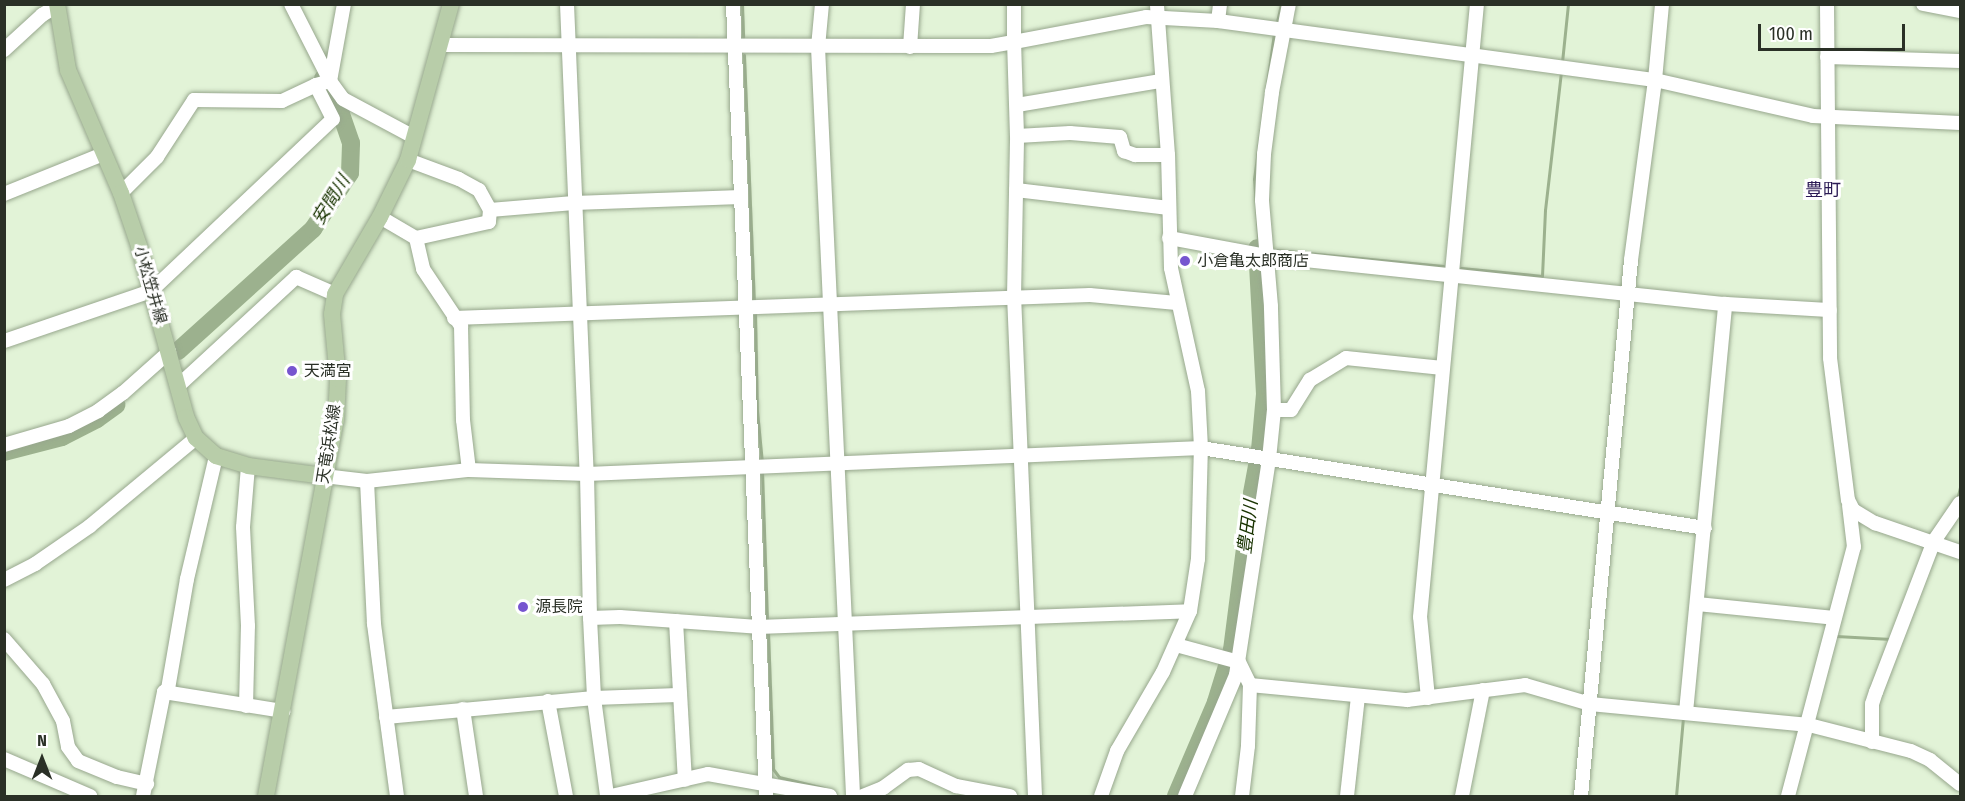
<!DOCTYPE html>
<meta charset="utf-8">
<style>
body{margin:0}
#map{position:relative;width:1965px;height:801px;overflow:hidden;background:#e2f3d7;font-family:"Fira Sans Condensed","Noto Sans JP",sans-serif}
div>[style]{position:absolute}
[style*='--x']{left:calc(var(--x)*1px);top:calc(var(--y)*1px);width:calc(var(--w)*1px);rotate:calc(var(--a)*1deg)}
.stream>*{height:3px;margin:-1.5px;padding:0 1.5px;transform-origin:1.5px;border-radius:1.5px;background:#9cb18e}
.river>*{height:18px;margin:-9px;padding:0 9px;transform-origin:9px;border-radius:9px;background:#9cb18e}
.roads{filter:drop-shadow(0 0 2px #97a78d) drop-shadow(0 0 2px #97a78d)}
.minor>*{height:14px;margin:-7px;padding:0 7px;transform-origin:7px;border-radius:7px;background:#fff}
.major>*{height:16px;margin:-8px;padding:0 8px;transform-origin:8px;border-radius:8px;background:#b8cda9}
.dots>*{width:16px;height:16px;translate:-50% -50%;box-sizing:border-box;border:3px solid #fff;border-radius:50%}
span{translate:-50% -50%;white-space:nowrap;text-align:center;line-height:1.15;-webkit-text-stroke:6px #fff;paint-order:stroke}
.poi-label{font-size:16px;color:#2a3026}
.left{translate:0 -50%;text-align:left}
.street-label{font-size:16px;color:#2a3026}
.neighbourhood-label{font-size:18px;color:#2c1b55}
.water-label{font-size:18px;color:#183300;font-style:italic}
.frame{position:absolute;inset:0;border:6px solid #2a3026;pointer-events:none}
.north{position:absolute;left:12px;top:729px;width:60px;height:60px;-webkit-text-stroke:4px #fff;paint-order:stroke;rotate:0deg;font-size:16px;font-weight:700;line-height:24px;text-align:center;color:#2a3026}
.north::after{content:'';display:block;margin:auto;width:21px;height:27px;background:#2a3026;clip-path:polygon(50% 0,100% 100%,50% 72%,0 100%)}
.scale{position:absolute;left:1758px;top:24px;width:147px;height:27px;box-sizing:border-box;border:3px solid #2a3026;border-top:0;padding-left:8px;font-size:18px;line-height:21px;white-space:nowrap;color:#2a3026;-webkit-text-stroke:4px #fff;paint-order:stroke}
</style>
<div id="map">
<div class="stream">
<i style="--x:742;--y:4;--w:33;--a:88"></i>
<i style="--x:1276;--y:26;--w:23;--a:-77"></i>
<i style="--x:744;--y:55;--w:247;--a:87.7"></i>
<i style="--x:1562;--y:62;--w:58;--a:-84.1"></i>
<i style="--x:1259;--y:248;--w:69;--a:-94.1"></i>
<i style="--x:1254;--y:179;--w:147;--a:-82.2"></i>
<i style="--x:1275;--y:250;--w:169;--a:5.4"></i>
<i style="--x:1461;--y:268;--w:81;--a:5.6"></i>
<i style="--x:1542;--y:276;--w:66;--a:-87.4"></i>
<i style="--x:1545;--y:210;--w:139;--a:-83.4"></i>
<i style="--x:755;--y:311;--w:100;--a:88.9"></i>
<i style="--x:757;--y:411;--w:52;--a:84.5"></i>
<i style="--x:762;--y:470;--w:152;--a:88.1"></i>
<i style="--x:1957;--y:500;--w:13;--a:-77"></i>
<i style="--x:768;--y:632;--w:137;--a:87.9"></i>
<i style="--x:773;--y:769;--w:10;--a:53"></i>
<i style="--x:779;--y:777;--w:46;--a:13.7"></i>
<i style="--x:1836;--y:636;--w:55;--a:3.1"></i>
<i style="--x:1676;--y:796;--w:78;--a:-84.9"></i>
</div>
<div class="river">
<i style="--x:178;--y:351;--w:182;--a:-42.1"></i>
<i style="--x:313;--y:229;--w:67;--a:-56.5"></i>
<i style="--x:350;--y:173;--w:30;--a:-88"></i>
<i style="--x:351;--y:143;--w:31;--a:-109"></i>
<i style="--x:341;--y:114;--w:40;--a:-116.6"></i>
<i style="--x:4;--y:452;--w:60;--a:-14.5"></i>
<i style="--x:62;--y:437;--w:39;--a:-27"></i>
<i style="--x:97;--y:419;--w:24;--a:-36"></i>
<i style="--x:1176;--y:796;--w:102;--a:-66.9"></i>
<i style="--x:1216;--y:702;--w:54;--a:-72.9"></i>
<i style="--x:1232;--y:650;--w:158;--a:-82.7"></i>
<i style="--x:1252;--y:493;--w:44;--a:-79.5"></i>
<i style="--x:1260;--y:450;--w:56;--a:-84.9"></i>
<i style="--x:1265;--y:394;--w:146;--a:-93.1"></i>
</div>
<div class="roads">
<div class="minor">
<i style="--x:291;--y:4;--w:86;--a:63.1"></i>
<i style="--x:330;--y:81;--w:22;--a:54"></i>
<i style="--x:343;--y:99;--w:81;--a:28.2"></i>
<i style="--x:567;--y:4;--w:470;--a:87.6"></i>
<i style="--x:587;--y:474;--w:144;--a:88.8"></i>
<i style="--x:590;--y:618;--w:80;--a:87.1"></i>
<i style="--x:594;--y:698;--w:99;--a:82.4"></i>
<i style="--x:733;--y:4;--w:793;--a:87.61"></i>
<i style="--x:822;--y:4;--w:43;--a:95.3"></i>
<i style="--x:818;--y:47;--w:750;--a:87.32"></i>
<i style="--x:1827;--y:4;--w:354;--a:89.5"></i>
<i style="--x:1830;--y:358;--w:143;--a:82.8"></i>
<i style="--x:1848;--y:500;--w:11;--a:63"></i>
<i style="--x:1853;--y:510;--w:26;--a:31"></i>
<i style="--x:1875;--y:523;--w:90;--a:18.8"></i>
<i style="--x:1923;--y:4;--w:38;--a:11"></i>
<i style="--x:1218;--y:21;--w:17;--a:-83"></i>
<i style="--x:440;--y:45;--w:551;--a:0.1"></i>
<i style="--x:991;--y:46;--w:23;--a:-10"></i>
<i style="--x:1014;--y:42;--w:38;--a:-90"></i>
<i style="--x:910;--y:47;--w:43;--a:-86"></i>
<i style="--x:4;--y:50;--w:52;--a:-42.6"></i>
<i style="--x:42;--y:15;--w:17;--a:-31"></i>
<i style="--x:1827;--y:57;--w:133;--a:1.7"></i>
<i style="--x:1017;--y:105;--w:146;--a:-9.5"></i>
<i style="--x:1017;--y:136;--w:53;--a:-3.2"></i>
<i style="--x:1070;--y:133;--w:50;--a:4.6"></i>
<i style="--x:1120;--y:137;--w:15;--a:74"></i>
<i style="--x:1124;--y:151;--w:12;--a:20"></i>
<i style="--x:1135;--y:155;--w:33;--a:0"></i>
<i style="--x:408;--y:160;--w:54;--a:20.4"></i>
<i style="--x:459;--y:179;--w:23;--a:29"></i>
<i style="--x:479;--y:190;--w:23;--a:61"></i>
<i style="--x:490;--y:210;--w:12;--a:95"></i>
<i style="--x:489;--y:222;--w:75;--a:167.6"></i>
<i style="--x:416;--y:238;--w:32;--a:77"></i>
<i style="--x:423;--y:269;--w:69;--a:56.3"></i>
<i style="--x:461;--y:326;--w:94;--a:88.8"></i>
<i style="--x:463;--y:420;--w:50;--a:83.2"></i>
<i style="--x:1016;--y:190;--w:154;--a:6.7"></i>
<i style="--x:121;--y:193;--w:51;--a:-45"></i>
<i style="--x:157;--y:157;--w:68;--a:-57"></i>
<i style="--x:194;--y:100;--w:88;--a:0.7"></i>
<i style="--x:282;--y:101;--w:38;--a:-25"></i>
<i style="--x:4;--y:194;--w:107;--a:-22"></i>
<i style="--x:490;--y:210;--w:84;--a:-4.8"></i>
<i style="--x:574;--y:203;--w:167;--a:-2.1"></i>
<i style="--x:380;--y:217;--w:42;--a:30.3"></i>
<i style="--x:1169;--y:238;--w:100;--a:10.4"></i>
<i style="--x:1267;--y:256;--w:461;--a:6"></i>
<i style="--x:454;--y:318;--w:636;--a:-2.07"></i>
<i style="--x:1090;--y:295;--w:87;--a:5.3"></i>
<i style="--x:4;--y:341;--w:155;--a:-18.8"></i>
<i style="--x:151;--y:291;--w:250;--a:-43.4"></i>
<i style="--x:333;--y:119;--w:38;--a:-117"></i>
<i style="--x:316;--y:85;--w:15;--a:-16"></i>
<i style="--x:330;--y:81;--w:78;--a:-79.7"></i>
<i style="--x:178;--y:386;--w:161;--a:-42.7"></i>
<i style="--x:296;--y:277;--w:43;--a:23.6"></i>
<i style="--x:1274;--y:410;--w:17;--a:0"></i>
<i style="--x:1291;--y:410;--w:36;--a:-58"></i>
<i style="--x:1310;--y:380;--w:42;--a:-31.4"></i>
<i style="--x:1346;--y:358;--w:97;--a:5.9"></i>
<i style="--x:4;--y:445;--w:68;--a:-16.3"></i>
<i style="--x:69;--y:426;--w:33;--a:-27"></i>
<i style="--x:98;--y:411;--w:31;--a:-36"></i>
<i style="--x:123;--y:393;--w:62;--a:-41.7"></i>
<i style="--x:324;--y:476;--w:43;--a:6.6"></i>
<i style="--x:367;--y:481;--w:143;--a:87.2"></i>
<i style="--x:374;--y:624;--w:174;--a:82.4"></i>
<i style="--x:367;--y:481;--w:103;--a:-6.2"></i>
<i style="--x:469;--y:470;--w:118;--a:1.9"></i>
<i style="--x:587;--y:474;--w:615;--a:-2.42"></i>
<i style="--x:1201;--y:448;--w:510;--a:9.02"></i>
<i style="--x:4;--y:580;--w:35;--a:-27"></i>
<i style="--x:35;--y:564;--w:67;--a:-34.6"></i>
<i style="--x:90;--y:526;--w:138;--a:-39.7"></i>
<i style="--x:1697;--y:604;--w:138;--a:5.8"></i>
<i style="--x:590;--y:618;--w:30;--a:-2"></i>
<i style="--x:620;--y:617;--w:138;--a:4.1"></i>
<i style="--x:758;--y:627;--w:432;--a:-2.1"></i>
<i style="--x:676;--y:621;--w:159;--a:86.8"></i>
<i style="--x:4;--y:639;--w:60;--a:49.1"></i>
<i style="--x:43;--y:684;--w:42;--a:61.6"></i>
<i style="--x:63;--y:721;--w:26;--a:79"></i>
<i style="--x:68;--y:747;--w:17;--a:54"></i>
<i style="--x:78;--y:761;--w:42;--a:22.3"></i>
<i style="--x:117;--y:777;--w:31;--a:13"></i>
<i style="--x:1176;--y:645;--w:65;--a:15.1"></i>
<i style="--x:1239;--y:662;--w:25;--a:64"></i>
<i style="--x:1250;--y:685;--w:61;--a:91.9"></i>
<i style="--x:1248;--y:746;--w:50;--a:96.8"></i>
<i style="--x:1250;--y:685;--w:158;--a:5.5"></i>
<i style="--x:1407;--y:700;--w:119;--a:-7.2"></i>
<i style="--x:1525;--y:685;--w:68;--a:16.3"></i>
<i style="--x:1590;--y:704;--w:220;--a:5.5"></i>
<i style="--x:1809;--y:725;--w:105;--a:14.3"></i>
<i style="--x:1911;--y:751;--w:21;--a:25"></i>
<i style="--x:1930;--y:760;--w:38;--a:39"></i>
<i style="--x:164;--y:692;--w:121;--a:9.1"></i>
<i style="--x:1428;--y:698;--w:81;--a:-95.6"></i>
<i style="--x:1420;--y:617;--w:616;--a:-84.69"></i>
<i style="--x:548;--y:701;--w:97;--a:79.3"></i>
<i style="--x:246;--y:706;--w:80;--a:-88.6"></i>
<i style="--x:248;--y:626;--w:99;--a:-92.9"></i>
<i style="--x:243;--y:527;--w:61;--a:-85.3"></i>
<i style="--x:463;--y:709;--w:88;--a:81.5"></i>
<i style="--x:1686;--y:712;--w:410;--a:-84.5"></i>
<i style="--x:1725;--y:304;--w:105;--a:3.3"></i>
<i style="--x:386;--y:717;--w:209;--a:-5.2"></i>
<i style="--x:594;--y:698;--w:84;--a:-2"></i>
<i style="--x:1872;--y:742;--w:38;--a:-90"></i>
<i style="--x:1872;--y:704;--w:13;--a:-72"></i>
<i style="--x:1876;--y:692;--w:162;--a:-69"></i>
<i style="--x:1934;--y:541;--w:46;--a:-55.6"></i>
<i style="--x:4;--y:759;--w:94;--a:23.3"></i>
<i style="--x:143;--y:796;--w:106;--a:-78.6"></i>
<i style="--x:164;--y:692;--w:5;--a:-37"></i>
<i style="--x:168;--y:689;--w:112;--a:-80.2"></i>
<i style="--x:187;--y:579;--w:126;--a:-76.7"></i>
<i style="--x:611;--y:796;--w:99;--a:-12.8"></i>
<i style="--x:708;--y:774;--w:124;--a:10.2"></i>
<i style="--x:863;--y:796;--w:22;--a:-22"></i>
<i style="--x:883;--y:788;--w:31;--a:-36"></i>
<i style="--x:908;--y:770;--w:11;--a:-5"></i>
<i style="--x:919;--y:769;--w:41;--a:24.7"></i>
<i style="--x:956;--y:786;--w:55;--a:10.5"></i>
<i style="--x:1035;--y:796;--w:499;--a:-92.4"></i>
<i style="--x:1014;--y:297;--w:161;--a:-88.9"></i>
<i style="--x:1017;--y:136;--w:94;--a:-91.8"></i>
<i style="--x:1014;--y:42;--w:134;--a:-10.7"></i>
<i style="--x:1146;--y:17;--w:72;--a:3.2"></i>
<i style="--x:1218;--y:21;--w:441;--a:7.7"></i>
<i style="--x:1655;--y:80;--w:162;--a:12.8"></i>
<i style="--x:1813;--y:116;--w:147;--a:2.7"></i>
<i style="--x:1101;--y:796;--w:48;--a:-70.4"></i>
<i style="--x:1117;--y:751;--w:91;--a:-59.8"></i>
<i style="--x:1163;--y:672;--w:67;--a:-66.1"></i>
<i style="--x:1190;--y:611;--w:53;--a:-81.3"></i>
<i style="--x:1198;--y:559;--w:111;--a:-88.5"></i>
<i style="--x:1201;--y:448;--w:57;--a:-93"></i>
<i style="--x:1198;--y:391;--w:126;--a:-102.4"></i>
<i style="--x:1171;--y:268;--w:113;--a:-91.5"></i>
<i style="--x:1168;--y:155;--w:151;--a:-94.2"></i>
<i style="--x:1185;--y:796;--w:131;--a:-67.1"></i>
<i style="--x:1236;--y:675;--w:219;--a:-81.3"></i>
<i style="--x:1269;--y:459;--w:49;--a:-84.2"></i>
<i style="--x:1274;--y:410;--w:104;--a:-91.7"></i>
<i style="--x:1271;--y:306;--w:106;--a:-94.9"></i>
<i style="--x:1262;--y:200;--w:46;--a:-87.5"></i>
<i style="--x:1264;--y:154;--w:63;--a:-82.6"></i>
<i style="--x:1272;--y:92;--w:90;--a:-79.1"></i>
<i style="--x:1347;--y:796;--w:100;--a:-83.7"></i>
<i style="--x:1462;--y:796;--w:108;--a:-78.8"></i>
<i style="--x:1581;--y:796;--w:538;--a:-84.67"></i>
<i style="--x:1631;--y:260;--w:182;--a:-82.4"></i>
<i style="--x:1655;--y:80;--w:76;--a:-84.7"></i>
<i style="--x:1788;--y:796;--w:258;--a:-75.2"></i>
<i style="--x:1854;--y:547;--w:42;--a:-96.8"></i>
</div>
<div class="major">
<i style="--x:57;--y:4;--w:67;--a:80.5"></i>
<i style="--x:68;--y:70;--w:134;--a:66.7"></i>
<i style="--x:121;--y:193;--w:56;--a:71.2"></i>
<i style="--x:139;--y:246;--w:177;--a:74.6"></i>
<i style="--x:186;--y:417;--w:23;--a:65"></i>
<i style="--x:196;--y:438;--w:27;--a:42"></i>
<i style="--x:216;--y:456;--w:34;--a:17"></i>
<i style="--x:248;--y:466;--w:77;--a:7.5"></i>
<i style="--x:266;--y:796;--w:382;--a:-79.5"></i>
<i style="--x:336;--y:420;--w:41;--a:-87.2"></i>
<i style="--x:338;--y:379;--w:65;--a:-95.3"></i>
<i style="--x:332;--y:314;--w:20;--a:-81"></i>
<i style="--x:335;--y:294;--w:89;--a:-59.7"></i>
<i style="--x:380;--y:217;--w:64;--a:-63.8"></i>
<i style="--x:408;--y:160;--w:162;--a:-74.6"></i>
</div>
</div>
<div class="dots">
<i style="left:1185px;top:261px;background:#7655cf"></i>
<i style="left:292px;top:371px;background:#7655cf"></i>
<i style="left:523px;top:607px;background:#7655cf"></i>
</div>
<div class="poi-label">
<span class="left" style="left:1197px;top:261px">小倉亀太郎商店</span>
<span class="left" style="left:304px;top:371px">天満宮</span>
<span class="left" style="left:535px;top:607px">源長院</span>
</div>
<div class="street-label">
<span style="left:150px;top:285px;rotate:74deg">小松笠井線</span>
<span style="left:329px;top:444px;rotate:-81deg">天竜浜松線</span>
</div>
<div class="neighbourhood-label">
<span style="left:1823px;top:190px">豊町</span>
</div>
<div class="water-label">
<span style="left:331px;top:200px;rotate:-58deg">安間川</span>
<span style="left:1248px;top:527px;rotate:-83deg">豊田川</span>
</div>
<div class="frame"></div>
<div class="north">N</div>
<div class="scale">100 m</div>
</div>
